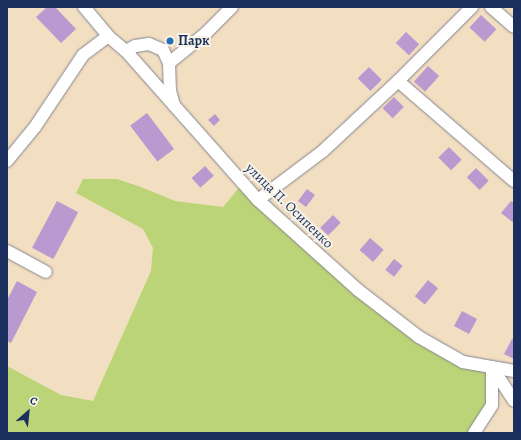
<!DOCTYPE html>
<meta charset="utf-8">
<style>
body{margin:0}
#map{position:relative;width:521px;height:440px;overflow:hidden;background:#f2dec1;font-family:Alegreya,serif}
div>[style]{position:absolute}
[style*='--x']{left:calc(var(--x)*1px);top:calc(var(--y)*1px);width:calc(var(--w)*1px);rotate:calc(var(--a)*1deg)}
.green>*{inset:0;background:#bcd478}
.building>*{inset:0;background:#ba98d0;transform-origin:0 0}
.roads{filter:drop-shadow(0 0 1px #868690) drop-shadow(0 0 1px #868690)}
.minor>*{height:12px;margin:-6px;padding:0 6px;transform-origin:6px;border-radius:6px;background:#fff}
.dots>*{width:11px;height:11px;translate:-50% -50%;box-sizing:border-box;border:2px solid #f7f3e8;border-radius:50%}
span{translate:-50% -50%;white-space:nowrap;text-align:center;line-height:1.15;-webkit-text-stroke:4px #f7f3e8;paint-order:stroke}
.poi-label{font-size:14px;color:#1b2f5e;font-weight:700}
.left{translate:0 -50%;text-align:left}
.street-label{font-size:14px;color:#1b2f5e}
.frame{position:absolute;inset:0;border:8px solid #1b2f5e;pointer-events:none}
.north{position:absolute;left:8px;top:392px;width:40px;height:40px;-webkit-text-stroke:3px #f7f3e8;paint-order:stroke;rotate:27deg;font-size:11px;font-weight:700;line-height:16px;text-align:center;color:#1b2f5e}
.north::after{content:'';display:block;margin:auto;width:14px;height:18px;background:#1b2f5e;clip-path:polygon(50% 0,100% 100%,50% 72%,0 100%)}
</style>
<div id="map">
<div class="green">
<i style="clip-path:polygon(83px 179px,117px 179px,141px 187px,175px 201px,223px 207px,242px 184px,358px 290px,463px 362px,492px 367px,492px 405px,474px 433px,7px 433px,7px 366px,61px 395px,93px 401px,151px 271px,153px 248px,143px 229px,76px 193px)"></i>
</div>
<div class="building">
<i style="clip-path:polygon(47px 7px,55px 7px,76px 29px,61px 43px,36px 17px)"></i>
<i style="left:481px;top:15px;width:21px;height:17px;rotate:43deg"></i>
<i style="left:406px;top:32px;width:18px;height:15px;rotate:43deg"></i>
<i style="left:428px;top:66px;width:15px;height:21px;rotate:42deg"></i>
<i style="left:369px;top:67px;width:18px;height:16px;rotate:45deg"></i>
<i style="left:394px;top:97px;width:14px;height:16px;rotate:45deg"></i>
<i style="left:147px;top:113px;width:45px;height:21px;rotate:53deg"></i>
<i style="clip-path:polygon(215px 114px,220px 120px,214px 126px,208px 120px)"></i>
<i style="left:449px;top:147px;width:18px;height:15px;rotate:45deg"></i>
<i style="left:205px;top:166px;width:13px;height:18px;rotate:48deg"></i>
<i style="left:476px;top:168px;width:18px;height:13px;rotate:45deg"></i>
<i style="left:307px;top:189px;width:10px;height:15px;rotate:37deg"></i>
<i style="left:57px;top:201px;width:24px;height:53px;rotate:28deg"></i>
<i style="clip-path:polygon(511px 201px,514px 203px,514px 223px,501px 213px)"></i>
<i style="left:333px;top:215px;width:11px;height:18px;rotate:45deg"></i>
<i style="left:370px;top:238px;width:18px;height:16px;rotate:41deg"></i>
<i style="left:394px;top:259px;width:11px;height:14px;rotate:38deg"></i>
<i style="left:428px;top:280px;width:13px;height:21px;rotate:39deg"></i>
<i style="clip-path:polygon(17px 281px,37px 292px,11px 343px,7px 341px,7px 300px)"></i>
<i style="left:462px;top:311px;width:17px;height:17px;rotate:28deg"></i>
<i style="clip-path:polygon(512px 339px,514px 340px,514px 359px,504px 354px)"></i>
</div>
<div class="roads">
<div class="minor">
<i style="--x:84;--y:7;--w:38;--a:50"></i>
<i style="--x:108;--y:36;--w:23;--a:40"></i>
<i style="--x:126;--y:51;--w:199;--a:48.5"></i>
<i style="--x:258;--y:200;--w:135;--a:42"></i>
<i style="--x:358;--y:290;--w:77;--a:37.6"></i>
<i style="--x:419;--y:337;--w:51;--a:29.6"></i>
<i style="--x:463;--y:362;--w:52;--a:10"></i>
<i style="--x:491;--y:7;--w:30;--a:41"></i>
<i style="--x:126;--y:51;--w:10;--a:-29"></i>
<i style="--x:135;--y:46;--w:14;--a:-8"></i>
<i style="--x:149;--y:44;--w:15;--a:23"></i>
<i style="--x:163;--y:50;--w:14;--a:65"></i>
<i style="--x:169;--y:63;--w:28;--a:88"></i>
<i style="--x:170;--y:91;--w:15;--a:74"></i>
<i style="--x:169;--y:63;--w:48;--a:-39"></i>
<i style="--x:206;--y:33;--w:37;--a:-45"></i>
<i style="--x:398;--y:81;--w:153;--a:40.8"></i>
<i style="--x:7;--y:161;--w:44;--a:-50.5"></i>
<i style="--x:35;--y:127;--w:87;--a:-56.3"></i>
<i style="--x:83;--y:55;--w:31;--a:-37"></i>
<i style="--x:258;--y:200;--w:81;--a:-37"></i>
<i style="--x:323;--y:151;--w:103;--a:-43"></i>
<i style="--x:398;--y:81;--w:105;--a:-45"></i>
<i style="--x:7;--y:251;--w:44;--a:28.3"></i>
<i style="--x:492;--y:367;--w:40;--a:57.1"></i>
<i style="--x:474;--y:433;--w:33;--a:-57"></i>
<i style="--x:492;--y:405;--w:38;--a:-90"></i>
</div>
</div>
<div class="dots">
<i style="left:170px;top:41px;background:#1f6fb2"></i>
</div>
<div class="poi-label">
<span class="left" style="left:178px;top:41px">Парк</span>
</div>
<div class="street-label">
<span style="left:289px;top:206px;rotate:44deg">улица П. Осипенко</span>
</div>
<div class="frame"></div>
<div class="north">С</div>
</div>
